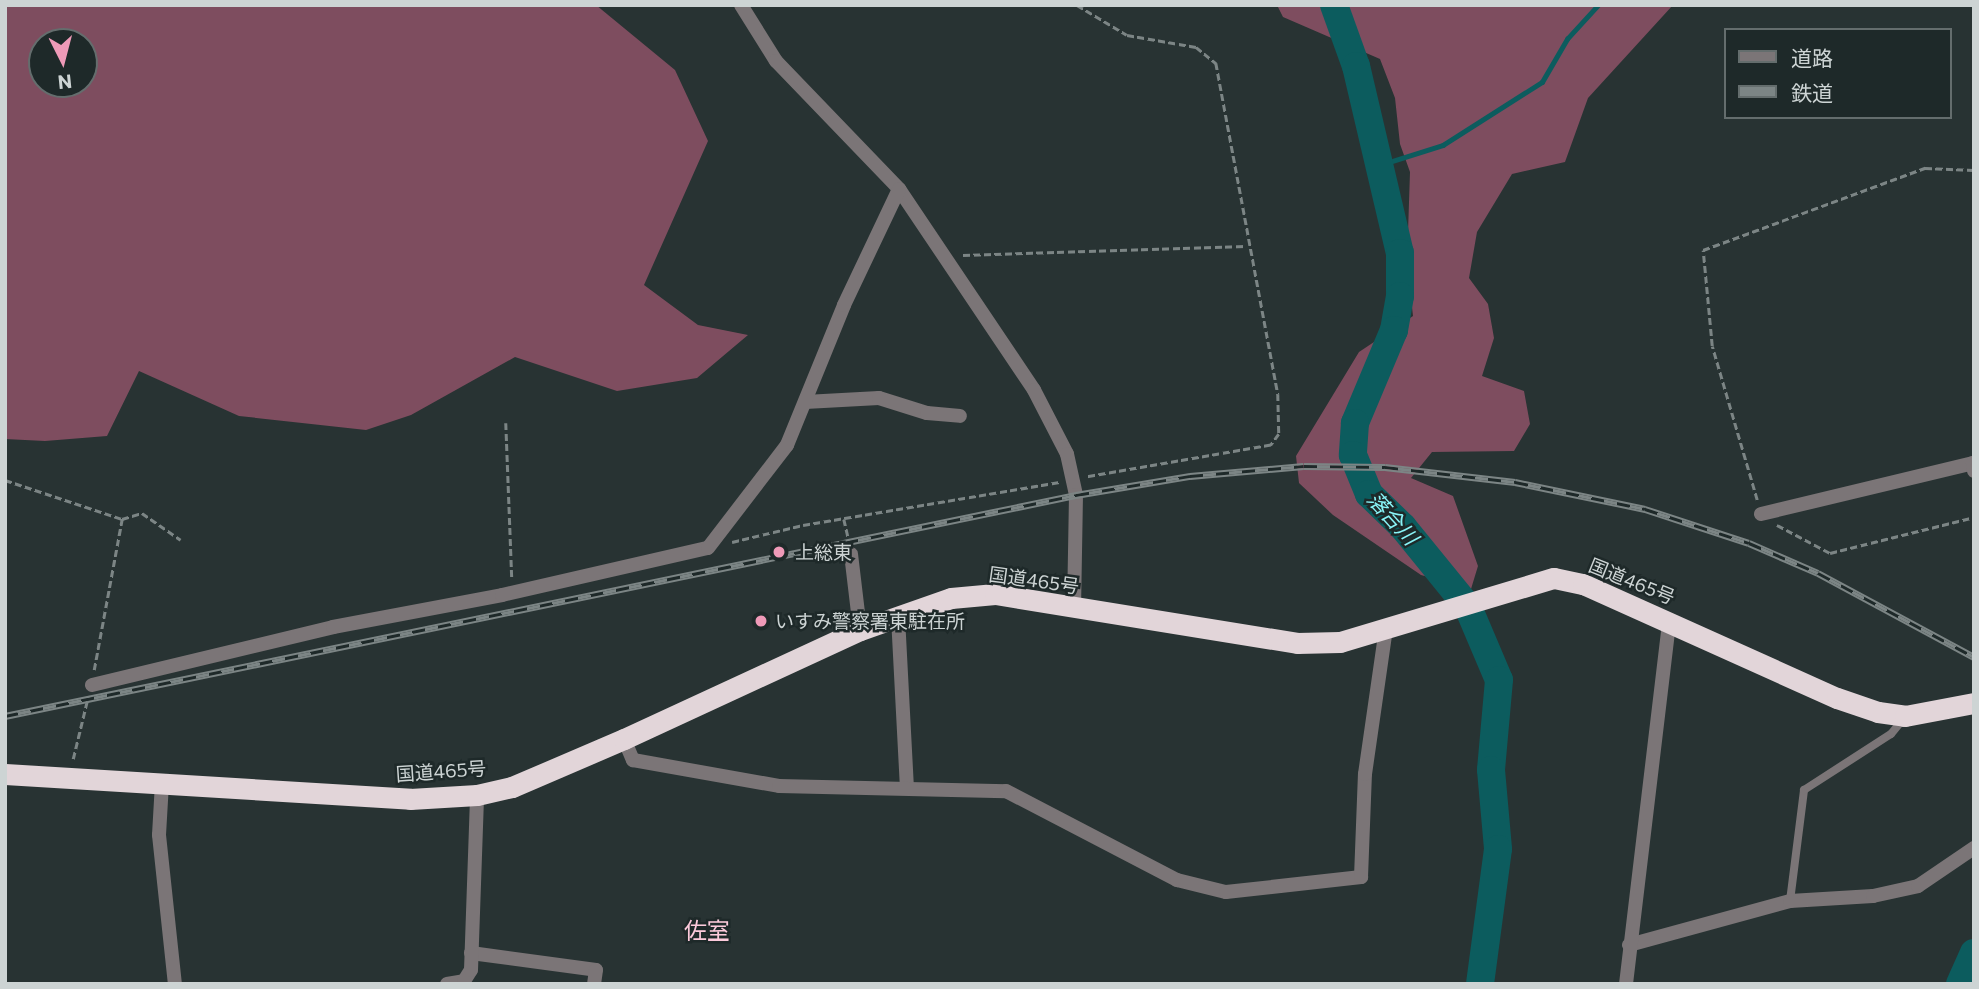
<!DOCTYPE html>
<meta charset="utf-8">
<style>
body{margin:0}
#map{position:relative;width:1979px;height:989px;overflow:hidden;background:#283333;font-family:Commissioner,"Noto Sans JP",sans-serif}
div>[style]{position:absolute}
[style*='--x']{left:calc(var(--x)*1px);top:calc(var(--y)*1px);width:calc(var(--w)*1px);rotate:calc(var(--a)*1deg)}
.forest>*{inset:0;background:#7e4d5f}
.stream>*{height:4.5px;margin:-2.25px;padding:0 2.25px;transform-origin:2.25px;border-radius:2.25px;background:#0c5c5e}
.river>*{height:28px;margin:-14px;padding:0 14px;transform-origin:14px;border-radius:14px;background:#0c5c5e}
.path>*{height:2.5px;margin-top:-1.25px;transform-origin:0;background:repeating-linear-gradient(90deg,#7c8585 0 7px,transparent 0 10.5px)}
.lane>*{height:8px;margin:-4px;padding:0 4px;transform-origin:4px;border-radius:4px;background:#7b7577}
.street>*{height:14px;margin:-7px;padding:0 7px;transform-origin:7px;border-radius:7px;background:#7b7577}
.highway>*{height:21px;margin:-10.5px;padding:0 10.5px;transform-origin:10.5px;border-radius:10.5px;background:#e2d5d9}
.rail>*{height:7px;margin-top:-3.5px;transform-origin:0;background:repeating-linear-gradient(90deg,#1e2929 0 13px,#7c8585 0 26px);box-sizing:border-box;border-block:2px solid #7c8585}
.dots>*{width:19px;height:19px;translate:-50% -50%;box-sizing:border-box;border:4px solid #1e2929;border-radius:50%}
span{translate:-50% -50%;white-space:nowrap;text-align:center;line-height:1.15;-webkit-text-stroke:5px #1e2929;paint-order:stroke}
.poi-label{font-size:19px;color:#cdd4d4}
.left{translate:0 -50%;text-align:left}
.street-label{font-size:19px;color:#cdd4d4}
.water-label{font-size:21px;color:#89f5f8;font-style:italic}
.quarter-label{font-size:23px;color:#fccadb}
.frame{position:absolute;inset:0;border:7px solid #cdd4d4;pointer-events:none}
.legend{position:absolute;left:1724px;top:28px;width:228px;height:91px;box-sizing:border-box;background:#1e2929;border:2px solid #646d6d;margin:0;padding:9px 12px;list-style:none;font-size:21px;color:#cdd4d4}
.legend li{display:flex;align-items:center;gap:14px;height:35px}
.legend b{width:35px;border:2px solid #646d6d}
.north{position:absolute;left:28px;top:28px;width:70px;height:70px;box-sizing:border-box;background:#1e2929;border:2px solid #646d6d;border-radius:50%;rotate:174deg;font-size:19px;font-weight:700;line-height:28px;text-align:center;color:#cdd4d4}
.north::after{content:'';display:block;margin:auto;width:24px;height:32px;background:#ef9ab8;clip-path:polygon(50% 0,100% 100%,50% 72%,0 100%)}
</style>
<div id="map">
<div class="forest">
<i style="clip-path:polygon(evenodd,5px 5px,596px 5px,675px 70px,708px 141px,644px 285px,698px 325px,748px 335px,697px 378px,617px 391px,515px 357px,411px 415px,366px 430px,239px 416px,139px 371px,107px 436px,45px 441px,5px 439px,5px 5px,42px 42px,84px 42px,84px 84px,42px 84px,42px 42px)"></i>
<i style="clip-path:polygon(1277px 5px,1673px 5px,1588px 98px,1565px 162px,1512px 174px,1477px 232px,1469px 278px,1488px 304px,1494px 338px,1482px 376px,1524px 391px,1530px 424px,1514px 451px,1432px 452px,1411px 478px,1453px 496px,1478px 566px,1471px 589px,1421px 575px,1333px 515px,1299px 483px,1296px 456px,1359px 352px,1413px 316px,1407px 263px,1410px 172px,1400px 144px,1395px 98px,1380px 59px,1283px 17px)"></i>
</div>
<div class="stream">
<i style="--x:1380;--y:165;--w:66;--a:-17.6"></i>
<i style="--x:1443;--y:145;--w:117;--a:-32.5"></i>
<i style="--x:1542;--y:82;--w:50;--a:-59.8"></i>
<i style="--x:1567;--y:39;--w:46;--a:-47.6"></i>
</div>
<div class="river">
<i style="--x:1334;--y:5;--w:65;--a:70.2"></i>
<i style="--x:1356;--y:66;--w:192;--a:76.8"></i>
<i style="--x:1400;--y:253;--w:43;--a:90"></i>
<i style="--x:1400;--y:296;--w:35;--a:100"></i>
<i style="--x:1394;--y:330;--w:101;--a:112.8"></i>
<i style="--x:1355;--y:423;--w:32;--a:94"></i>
<i style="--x:1353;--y:455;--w:42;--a:67.7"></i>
<i style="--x:1369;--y:494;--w:47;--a:44.1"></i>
<i style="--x:1403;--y:527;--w:103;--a:50.9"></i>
<i style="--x:1468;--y:607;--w:79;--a:67"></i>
<i style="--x:1499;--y:680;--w:90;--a:95.1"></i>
<i style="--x:1491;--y:770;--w:79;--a:84.9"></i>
<i style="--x:1498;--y:849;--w:136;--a:97.6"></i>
<i style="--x:1960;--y:984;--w:34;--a:-66"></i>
</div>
<div class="path">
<i style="--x:1077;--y:5;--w:58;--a:31"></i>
<i style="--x:1127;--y:35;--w:70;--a:9.9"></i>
<i style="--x:1196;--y:47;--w:26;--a:39"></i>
<i style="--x:1216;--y:63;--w:337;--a:79.4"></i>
<i style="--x:1278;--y:394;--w:40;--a:88.6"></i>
<i style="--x:1279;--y:434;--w:14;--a:126"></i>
<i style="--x:1271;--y:445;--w:188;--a:170.2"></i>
<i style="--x:963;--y:255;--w:283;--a:-1.8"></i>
<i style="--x:506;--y:423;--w:156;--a:87.8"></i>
<i style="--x:5;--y:480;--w:123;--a:18.4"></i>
<i style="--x:122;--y:519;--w:21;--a:-17"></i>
<i style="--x:142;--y:513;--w:47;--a:34.7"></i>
<i style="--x:1757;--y:500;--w:160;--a:-106.3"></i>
<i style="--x:1712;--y:346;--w:96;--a:-95.4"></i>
<i style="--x:1703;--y:250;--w:237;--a:-20.3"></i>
<i style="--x:1925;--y:168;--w:49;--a:2.3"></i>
<i style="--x:844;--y:519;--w:22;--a:77"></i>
<i style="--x:1777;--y:525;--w:60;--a:27.8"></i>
<i style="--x:1830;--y:553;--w:148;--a:-14"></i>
<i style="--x:732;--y:542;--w:73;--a:-13.5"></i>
<i style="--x:803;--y:525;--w:260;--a:-9.5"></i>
<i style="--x:94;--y:670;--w:154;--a:-79.5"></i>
<i style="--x:73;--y:759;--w:64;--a:-76.4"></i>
</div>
<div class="lane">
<i style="--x:1790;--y:901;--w:112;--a:-82.8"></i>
<i style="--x:1804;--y:790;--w:103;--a:-32.8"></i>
<i style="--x:1891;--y:734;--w:21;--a:-51"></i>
</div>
<div class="street">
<i style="--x:741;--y:5;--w:66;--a:58"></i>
<i style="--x:776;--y:61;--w:178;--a:46.1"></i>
<i style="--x:899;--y:189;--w:242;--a:56.1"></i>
<i style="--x:1034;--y:390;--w:72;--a:62.7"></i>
<i style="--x:1067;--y:454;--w:42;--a:77.6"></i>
<i style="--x:1076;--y:495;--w:113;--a:91"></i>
<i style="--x:805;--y:402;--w:74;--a:-3.1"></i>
<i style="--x:879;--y:398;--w:50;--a:17.4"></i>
<i style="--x:927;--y:413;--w:33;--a:5"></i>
<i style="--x:1761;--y:514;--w:218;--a:-13.5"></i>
<i style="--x:1973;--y:463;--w:8;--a:83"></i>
<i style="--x:851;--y:554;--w:77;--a:83.2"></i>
<i style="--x:898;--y:617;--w:171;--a:87"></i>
<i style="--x:92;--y:685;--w:248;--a:-13.5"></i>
<i style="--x:333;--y:627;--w:172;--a:-10.7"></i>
<i style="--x:502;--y:595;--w:211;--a:-12.9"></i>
<i style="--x:708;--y:548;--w:130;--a:-52.5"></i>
<i style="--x:787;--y:445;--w:151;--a:-67.8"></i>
<i style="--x:844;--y:305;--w:128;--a:-64.6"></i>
<i style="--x:624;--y:739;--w:23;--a:67"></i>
<i style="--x:633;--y:760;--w:148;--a:10.1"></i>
<i style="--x:779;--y:786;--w:227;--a:1.3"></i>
<i style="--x:1006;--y:791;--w:193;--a:27.5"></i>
<i style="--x:1177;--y:880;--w:50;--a:13.8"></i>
<i style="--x:1226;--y:892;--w:136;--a:-6.3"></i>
<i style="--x:1361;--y:877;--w:103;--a:-87.8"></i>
<i style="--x:1365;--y:774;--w:147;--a:-81.8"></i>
<i style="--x:162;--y:783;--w:52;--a:93.3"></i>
<i style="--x:159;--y:835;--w:150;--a:83.9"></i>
<i style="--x:1629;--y:945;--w:167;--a:-15.3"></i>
<i style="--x:1790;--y:901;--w:83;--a:-3.4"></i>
<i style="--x:1873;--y:896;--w:46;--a:-12.5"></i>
<i style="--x:1918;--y:886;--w:68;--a:-34.2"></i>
<i style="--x:471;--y:953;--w:126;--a:7.7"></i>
<i style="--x:596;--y:970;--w:14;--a:98"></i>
<i style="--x:447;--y:984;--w:17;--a:-10"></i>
<i style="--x:464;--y:981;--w:13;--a:-58"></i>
<i style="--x:471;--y:970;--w:175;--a:-88"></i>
<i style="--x:1626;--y:984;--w:366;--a:-83.2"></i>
</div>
<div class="highway">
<i style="--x:5;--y:774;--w:406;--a:3.5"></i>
<i style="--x:410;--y:799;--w:67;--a:-3.4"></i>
<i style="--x:477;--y:795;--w:36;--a:-13"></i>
<i style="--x:512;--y:787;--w:122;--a:-23.2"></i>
<i style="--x:624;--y:739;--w:260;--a:-24.8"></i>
<i style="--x:860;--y:630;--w:96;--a:-19.4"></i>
<i style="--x:951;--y:598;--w:44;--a:-5.2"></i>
<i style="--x:995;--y:594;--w:306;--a:9.2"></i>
<i style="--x:1297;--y:643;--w:43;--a:-1.3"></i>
<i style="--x:1340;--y:642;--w:223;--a:-16.7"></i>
<i style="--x:1554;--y:578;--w:30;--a:12"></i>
<i style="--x:1583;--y:584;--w:278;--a:24.2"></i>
<i style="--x:1837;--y:698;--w:43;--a:18.9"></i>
<i style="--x:1878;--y:712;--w:27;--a:8"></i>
<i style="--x:1905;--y:716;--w:70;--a:-10.7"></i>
</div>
<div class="rail">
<i style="--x:5;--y:716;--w:1094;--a:-11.66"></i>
<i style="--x:1076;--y:495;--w:116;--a:-9.5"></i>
<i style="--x:1190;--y:476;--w:114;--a:-5"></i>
<i style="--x:1304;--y:466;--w:81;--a:0.7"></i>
<i style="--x:1385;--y:467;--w:131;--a:6.6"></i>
<i style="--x:1515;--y:482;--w:133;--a:11.7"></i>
<i style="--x:1645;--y:509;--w:109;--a:18.1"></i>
<i style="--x:1749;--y:543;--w:75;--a:23.5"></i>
<i style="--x:1818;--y:573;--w:177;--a:28.3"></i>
</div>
<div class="dots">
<i style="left:779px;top:552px;background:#ef9ab8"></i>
<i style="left:761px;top:621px;background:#ef9ab8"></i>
</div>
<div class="poi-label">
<span class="left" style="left:795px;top:552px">上総東</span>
<span class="left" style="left:775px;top:621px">いすみ警察署東駐在所</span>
</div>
<div class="street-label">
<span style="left:1034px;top:580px;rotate:8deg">国道465号</span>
<span style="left:1632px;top:581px;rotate:22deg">国道465号</span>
<span style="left:441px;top:771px;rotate:-4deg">国道465号</span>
</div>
<div class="water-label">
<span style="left:1393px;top:518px;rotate:48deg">落合川</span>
</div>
<div class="quarter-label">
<span style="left:707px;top:930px">佐室</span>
</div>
<div class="frame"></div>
<ul class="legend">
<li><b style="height:9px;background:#7b7577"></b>道路</li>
<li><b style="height:9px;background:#7c8585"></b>鉄道</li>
</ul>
<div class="north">N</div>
</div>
